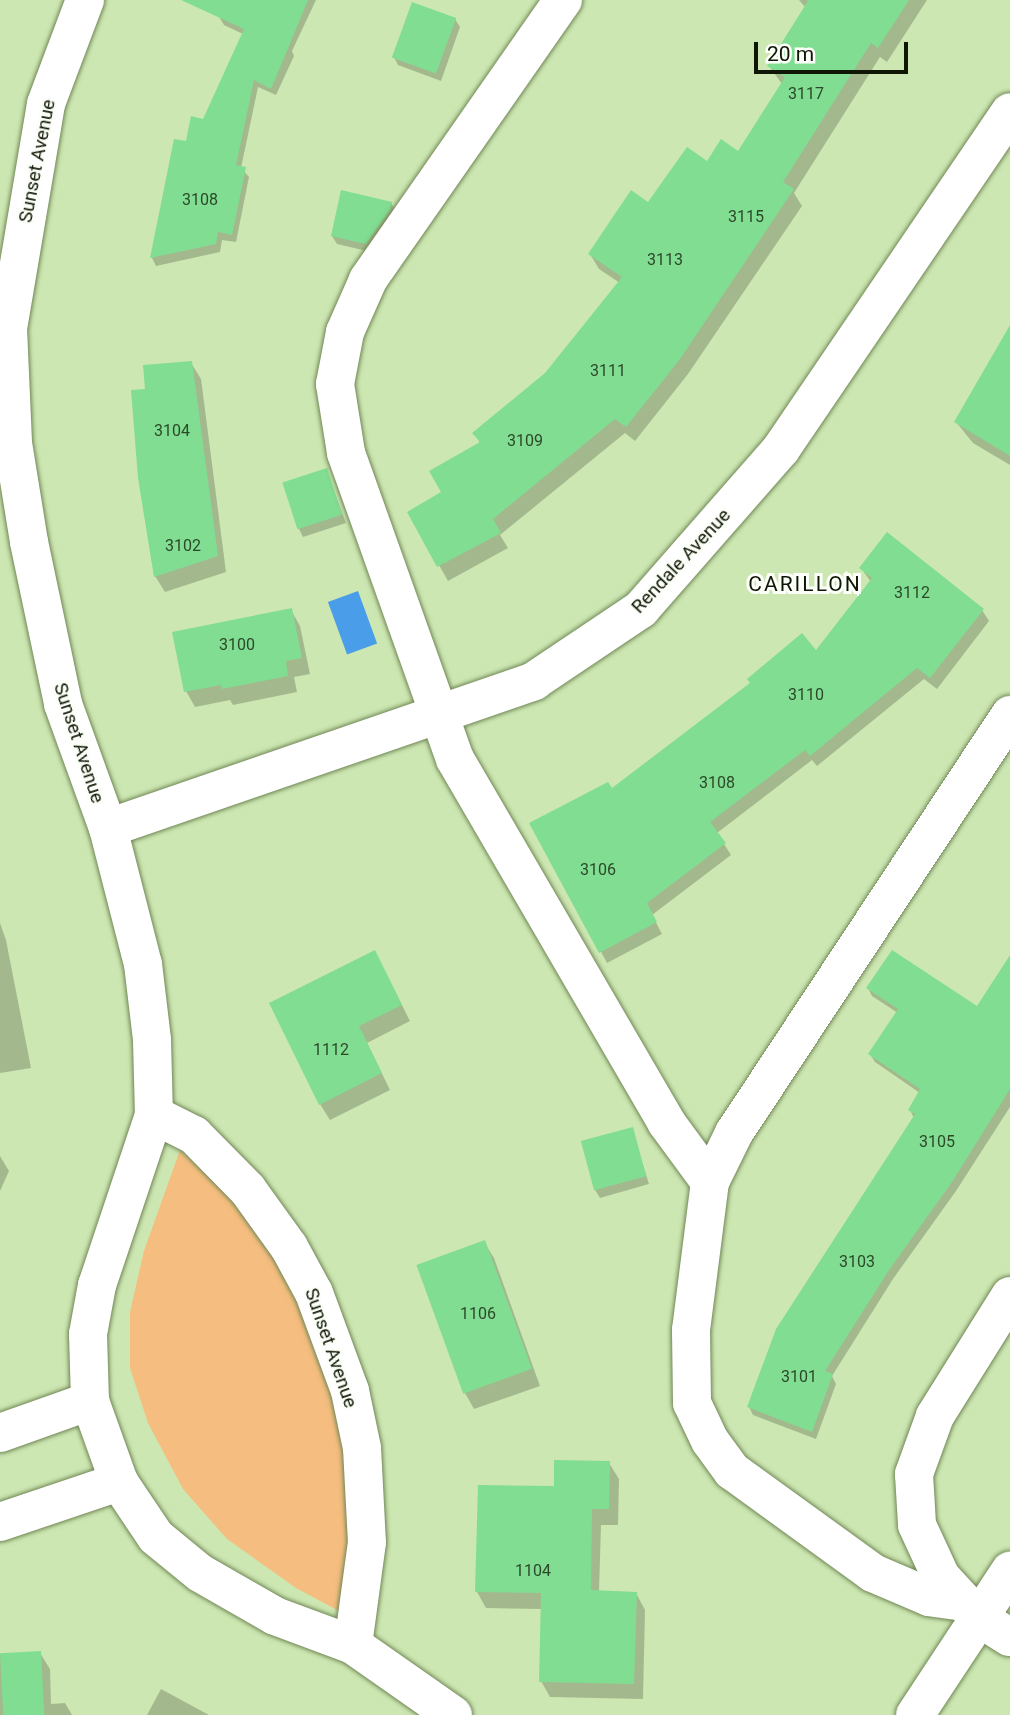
<!DOCTYPE html>
<style>
body{margin:0}
#map{position:relative;width:1010px;height:1715px;overflow:hidden;background:#cde7b2;font-family:Roboto,sans-serif}
div>[style]{position:absolute}
[style*='--x']{left:calc(var(--x)*1px);top:calc(var(--y)*1px);width:calc(var(--w)*1px);rotate:calc(var(--a)*1deg)}
.green>*{inset:0;background:#f5bd7f}
.water>*{inset:0;background:#4a9de8;transform-origin:0 0}
.shadow>*{inset:0;background:#0003}
.building>*{inset:0;background:#80dd92;transform-origin:0 0}
.roads{filter:drop-shadow(0 0 2px #708756) drop-shadow(0 0 2px #708756)}
.minor>*{height:38px;margin:-19px;padding:0 19px;transform-origin:19px;border-radius:19px;background:#fff}
span{translate:-50% -50%;white-space:nowrap;text-align:center;line-height:1.15;-webkit-text-stroke:6px #fcfff9;paint-order:stroke}
.number-label{font-size:16px;color:#2b4828}
.number-label span{-webkit-text-stroke-width:0}
.street-label{font-size:19px;color:#0f1704}
.neighbourhood-label{font-size:21px;color:#0f1704;letter-spacing:2px}
.scale{position:absolute;left:754px;top:42px;width:154px;height:32px;box-sizing:border-box;border:4px solid #0f1704;border-top:0;padding-left:9px;font-size:21px;line-height:24px;white-space:nowrap;color:#0f1704;-webkit-text-stroke:5px #fcfff9;paint-order:stroke}
</style>
<div id="map">
<div class="green">
<i style="clip-path:polygon(180px 1150px,227px 1194px,274px 1256px,315px 1334px,338px 1407px,352px 1487px,352px 1555px,339px 1611px,296px 1588px,227px 1539px,183px 1489px,148px 1423px,130px 1368px,130px 1312px,144px 1251px)"></i>
</div>
<div class="water">
<i style="left:358px;top:591px;width:56px;height:32px;rotate:70deg"></i>
</div>
<div class="shadow">
<i style="clip-path:polygon(227px 0,316px 0,292px 51px,294px 56px,276px 95px,258px 87px,241px 168px,249px 177px,236px 242px,222px 240px,220px 252px,156px 266px,152px 258px,175px 141px,188px 143px,204px 121px,243px 34px,224px 25px,219px 17px)"></i>
<i style="clip-path:polygon(799px 0,927px 0,887px 62px,880px 57px,794px 193px,802px 206px,688px 374px,635px 441px,625px 433px,500px 535px,508px 548px,448px 581px,409px 512px,443px 493px,480px 443px,475px 433px,546px 374px,620px 283px,599px 269px,590px 254px,649px 205px,707px 163px,738px 153px,782px 84px,769px 66px,806px 8px)"></i>
<i style="clip-path:polygon(455px 19px,460px 27px,441px 81px,398px 65px,394px 57px)"></i>
<i style="clip-path:polygon(391px 203px,396px 211px,371px 252px,337px 244px,332px 236px)"></i>
<i style="clip-path:polygon(191px 363px,201px 379px,226px 572px,165px 592px,155px 576px,147px 390px)"></i>
<i style="clip-path:polygon(1010px 377px,1010px 465px,973px 443px,956px 422px)"></i>
<i style="clip-path:polygon(326px 470px,346px 523px,303px 537px,299px 529px)"></i>
<i style="clip-path:polygon(861px 568px,982px 610px,989px 621px,937px 689px,924px 679px,817px 766px,812px 760px,717px 833px,731px 855px,652px 915px,662px 934px,607px 963px,532px 824px,611px 791px,816px 652px,871px 582px)"></i>
<i style="clip-path:polygon(291px 610px,300px 626px,310px 674px,294px 677px,297px 692px,233px 705px,230px 700px,195px 707px,186px 691px)"></i>
<i style="clip-path:polygon(0 923px,6px 940px,31px 1068px,0 1073px)"></i>
<i style="clip-path:polygon(384px 969px,410px 1021px,367px 1043px,390px 1090px,330px 1120px,320px 1104px)"></i>
<i style="clip-path:polygon(1010px 980px,1010px 1107px,956px 1191px,893px 1279px,832px 1376px,836px 1384px,816px 1439px,753px 1415px,749px 1407px,914px 1118px,910px 1110px,920px 1093px,875px 1062px,870px 1054px,898px 1013px,872px 996px,868px 988px,977px 1008px)"></i>
<i style="clip-path:polygon(632px 1130px,649px 1184px,600px 1198px,595px 1190px)"></i>
<i style="clip-path:polygon(0 1156px,9px 1171px,0 1191px)"></i>
<i style="clip-path:polygon(484px 1242px,494px 1258px,540px 1386px,474px 1409px,465px 1393px)"></i>
<i style="clip-path:polygon(609px 1463px,619px 1479px,618px 1525px,601px 1525px,599px 1592px,636px 1593px,645px 1610px,643px 1699px,550px 1697px,541px 1681px,542px 1609px,486px 1608px,477px 1592px,555px 1488px)"></i>
<i style="clip-path:polygon(40px 1653px,50px 1669px,51px 1704px,65px 1703px,72px 1715px,0 1715px,0 1654px)"></i>
<i style="clip-path:polygon(161px 1689px,209px 1715px,147px 1715px)"></i>
</div>
<div class="building">
<i style="clip-path:polygon(181px 0,308px 0,271px 89px,254px 80px,236px 165px,246px 167px,232px 235px,218px 232px,216px 244px,150px 258px,174px 139px,186px 141px,191px 116px,203px 119px,244px 29px)"></i>
<i style="clip-path:polygon(806px 0,909px 0,878px 48px,871px 43px,783px 182px,794px 189px,680px 359px,626px 427px,615px 419px,493px 519px,501px 533px,437px 567px,407px 512px,441px 492px,429px 471px,480px 442px,472px 433px,545px 373px,622px 277px,588px 254px,631px 190px,648px 202px,687px 147px,707px 161px,721px 139px,738px 151px,785px 77px,767px 66px,808px 1px)"></i>
<i style="left:412px;top:2px;width:47px;height:59px;rotate:20deg"></i>
<i style="clip-path:polygon(341px 190px,392px 202px,390px 210px,366px 244px,331px 236px)"></i>
<i style="clip-path:polygon(1010px 325px,1010px 456px,954px 422px)"></i>
<i style="clip-path:polygon(192px 361px,218px 556px,154px 577px,138px 478px,131px 390px,145px 389px,143px 365px)"></i>
<i style="left:327px;top:468px;width:49px;height:47px;rotate:72deg"></i>
<i style="clip-path:polygon(887px 532px,984px 609px,930px 678px,917px 668px,810px 756px,805px 750px,710px 822px,726px 843px,647px 903px,657px 922px,599px 953px,529px 823px,608px 782px,612px 788px,750px 683px,747px 679px,802px 633px,816px 650px,872px 578px,859px 568px)"></i>
<i style="clip-path:polygon(292px 608px,302px 658px,286px 661px,288px 676px,222px 689px,221px 685px,184px 692px,172px 632px)"></i>
<i style="clip-path:polygon(375px 950px,402px 1005px,359px 1026px,382px 1073px,319px 1105px,269px 1003px)"></i>
<i style="clip-path:polygon(892px 950px,977px 1006px,1010px 955px,1010px 1089px,952px 1182px,889px 1270px,825px 1371px,833px 1374px,812px 1432px,747px 1407px,776px 1329px,915px 1114px,908px 1110px,920px 1089px,868px 1054px,898px 1009px,866px 988px)"></i>
<i style="left:633px;top:1127px;width:51px;height:54px;rotate:75deg"></i>
<i style="left:485px;top:1240px;width:137px;height:73px;rotate:70deg"></i>
<i style="clip-path:polygon(554px 1460px,610px 1461px,609px 1509px,592px 1509px,591px 1590px,637px 1592px,634px 1684px,539px 1682px,541px 1593px,475px 1592px,478px 1485px,554px 1486px)"></i>
<i style="left:41px;top:1651px;width:64px;height:41px;rotate:87deg"></i>
</div>
<div class="roads">
<div class="minor">
<i style="--x:85;--y:0;--w:111;--a:110.6"></i>
<i style="--x:46;--y:104;--w:227;--a:99.6"></i>
<i style="--x:8;--y:328;--w:115;--a:87.5"></i>
<i style="--x:13;--y:443;--w:100;--a:80.8"></i>
<i style="--x:29;--y:542;--w:166;--a:78.1"></i>
<i style="--x:63;--y:704;--w:132;--a:70.1"></i>
<i style="--x:108;--y:828;--w:140;--a:75.6"></i>
<i style="--x:143;--y:964;--w:77;--a:83.2"></i>
<i style="--x:152;--y:1040;--w:75;--a:88.5"></i>
<i style="--x:154;--y:1115;--w:179;--a:108.5"></i>
<i style="--x:97;--y:1285;--w:50;--a:100.4"></i>
<i style="--x:88;--y:1334;--w:67;--a:88.3"></i>
<i style="--x:90;--y:1401;--w:86;--a:70.3"></i>
<i style="--x:119;--y:1482;--w:66;--a:56.1"></i>
<i style="--x:156;--y:1537;--w:57;--a:39.3"></i>
<i style="--x:200;--y:1573;--w:86;--a:29.8"></i>
<i style="--x:275;--y:1616;--w:83;--a:20.4"></i>
<i style="--x:353;--y:1645;--w:122;--a:35"></i>
<i style="--x:563;--y:0;--w:341;--a:124.9"></i>
<i style="--x:368;--y:280;--w:57;--a:113.9"></i>
<i style="--x:345;--y:332;--w:53;--a:100.9"></i>
<i style="--x:335;--y:384;--w:70;--a:80.9"></i>
<i style="--x:346;--y:453;--w:325;--a:70.4"></i>
<i style="--x:455;--y:759;--w:420;--a:59.8"></i>
<i style="--x:666;--y:1122;--w:74;--a:53.7"></i>
<i style="--x:108;--y:828;--w:451;--a:-19"></i>
<i style="--x:534;--y:681;--w:129;--a:-33.9"></i>
<i style="--x:641;--y:609;--w:213;--a:-48.8"></i>
<i style="--x:781;--y:449;--w:407;--a:-55.8"></i>
<i style="--x:154;--y:1115;--w:45;--a:26.6"></i>
<i style="--x:194;--y:1135;--w:77;--a:45.5"></i>
<i style="--x:248;--y:1190;--w:70;--a:54.3"></i>
<i style="--x:289;--y:1247;--w:52;--a:61.5"></i>
<i style="--x:314;--y:1293;--w:104;--a:69.8"></i>
<i style="--x:350;--y:1391;--w:58;--a:78.1"></i>
<i style="--x:362;--y:1448;--w:94;--a:87"></i>
<i style="--x:367;--y:1542;--w:104;--a:97.7"></i>
<i style="--x:1010;--y:1296;--w:142;--a:122"></i>
<i style="--x:935;--y:1416;--w:62;--a:109.9"></i>
<i style="--x:914;--y:1474;--w:51;--a:86.6"></i>
<i style="--x:917;--y:1525;--w:57;--a:65.2"></i>
<i style="--x:941;--y:1577;--w:56;--a:47.2"></i>
<i style="--x:979;--y:1618;--w:36;--a:32"></i>
<i style="--x:0;--y:1433;--w:96;--a:-19.6"></i>
<i style="--x:0;--y:1522;--w:126;--a:-18.6"></i>
<i style="--x:964;--y:1602;--w:35;--a:-172"></i>
<i style="--x:929;--y:1597;--w:61;--a:-156.8"></i>
<i style="--x:873;--y:1573;--w:174;--a:-144.1"></i>
<i style="--x:732;--y:1471;--w:37;--a:-126"></i>
<i style="--x:710;--y:1441;--w:42;--a:-115.3"></i>
<i style="--x:692;--y:1403;--w:73;--a:-90.8"></i>
<i style="--x:691;--y:1330;--w:149;--a:-82.7"></i>
<i style="--x:710;--y:1182;--w:55;--a:-63.9"></i>
<i style="--x:734;--y:1133;--w:501;--a:-56.56"></i>
<i style="--x:915;--y:1715;--w:173;--a:-56.6"></i>
</div>
</div>
<div class="number-label">
<span style="left:806px;top:94px">3117</span>
<span style="left:200px;top:200px">3108</span>
<span style="left:746px;top:217px">3115</span>
<span style="left:665px;top:260px">3113</span>
<span style="left:608px;top:371px">3111</span>
<span style="left:172px;top:431px">3104</span>
<span style="left:525px;top:441px">3109</span>
<span style="left:183px;top:546px">3102</span>
<span style="left:912px;top:593px">3112</span>
<span style="left:237px;top:645px">3100</span>
<span style="left:806px;top:695px">3110</span>
<span style="left:717px;top:783px">3108</span>
<span style="left:598px;top:870px">3106</span>
<span style="left:331px;top:1050px">1112</span>
<span style="left:937px;top:1142px">3105</span>
<span style="left:857px;top:1262px">3103</span>
<span style="left:478px;top:1314px">1106</span>
<span style="left:799px;top:1377px">3101</span>
<span style="left:533px;top:1571px">1104</span>
</div>
<div class="street-label">
<span style="left:37px;top:161px;rotate:-79deg">Sunset Avenue</span>
<span style="left:681px;top:561px;rotate:-47deg">Rendale Avenue</span>
<span style="left:79px;top:743px;rotate:72deg">Sunset Avenue</span>
<span style="left:331px;top:1348px;rotate:71deg">Sunset Avenue</span>
</div>
<div class="neighbourhood-label">
<span style="left:805px;top:584px">CARILLON</span>
</div>
<div class="scale">20 m</div>
</div>
